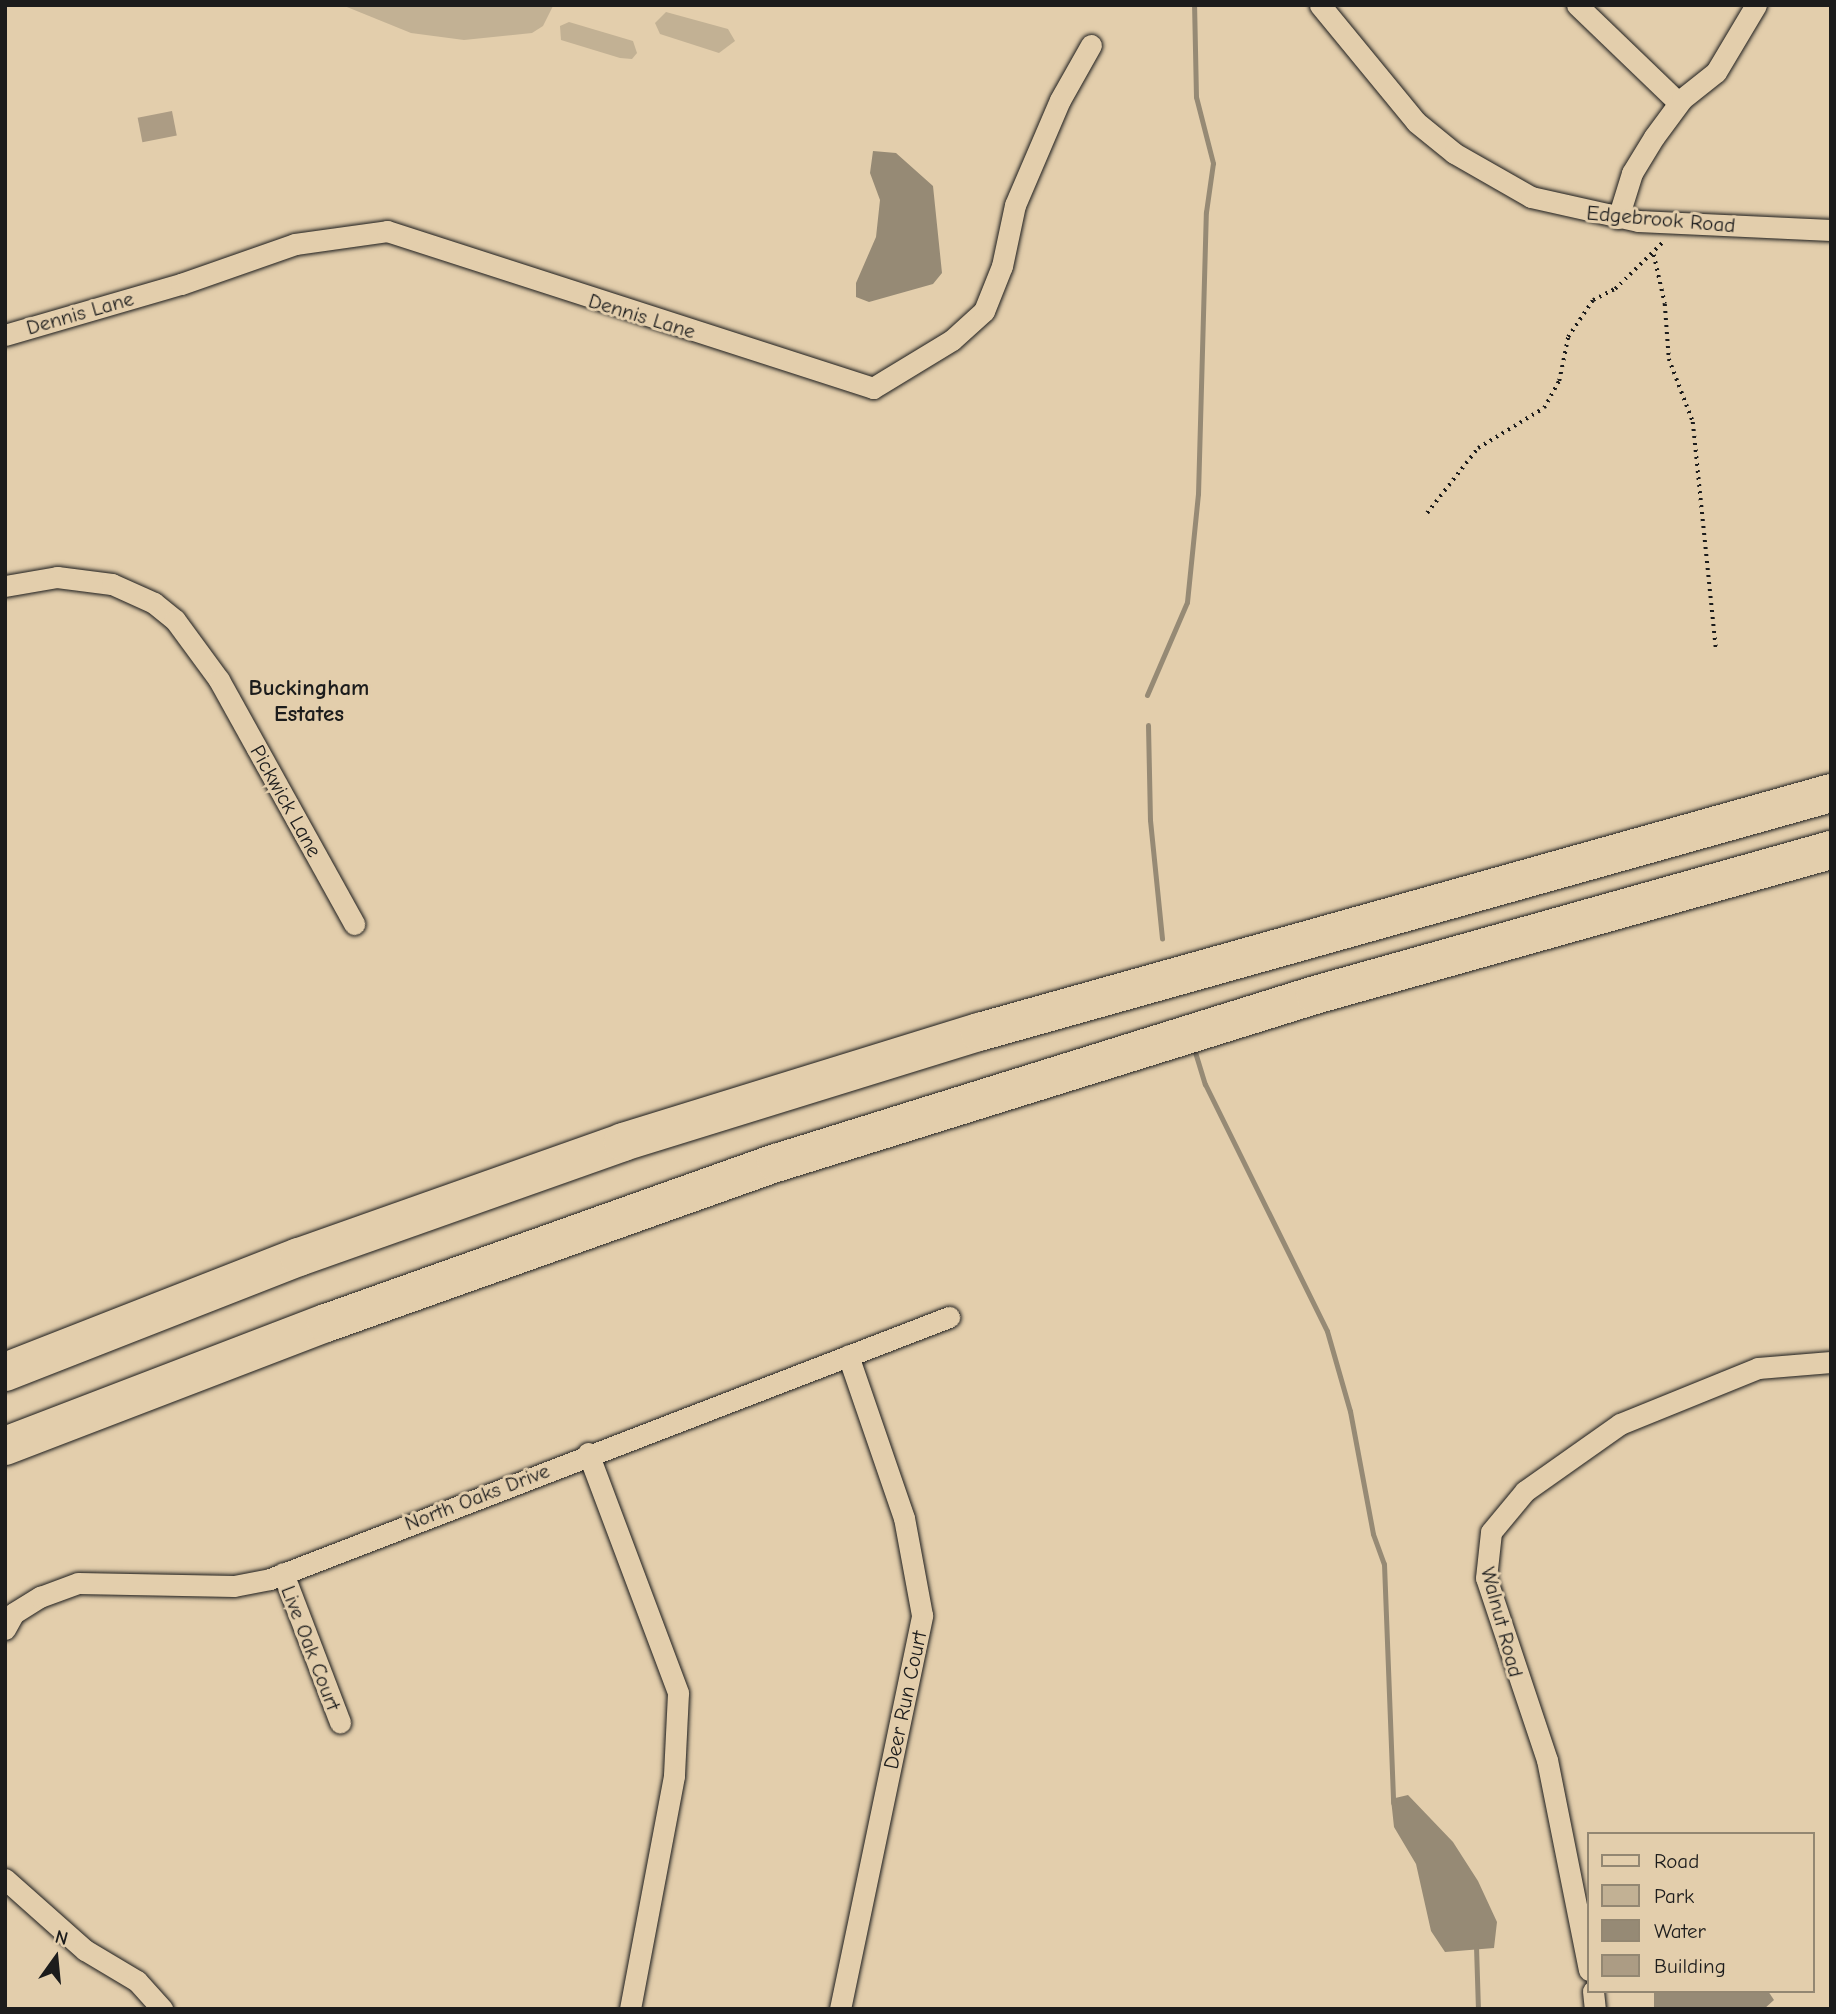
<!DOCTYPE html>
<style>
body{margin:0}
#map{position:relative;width:1836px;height:2014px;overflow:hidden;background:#e3ceac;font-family:"Comic Neue",sans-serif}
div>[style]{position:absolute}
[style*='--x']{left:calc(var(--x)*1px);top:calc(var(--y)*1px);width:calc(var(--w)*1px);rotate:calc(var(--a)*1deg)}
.green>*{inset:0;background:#c2b194}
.water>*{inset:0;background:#968a75}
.stream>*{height:5px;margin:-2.5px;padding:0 2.5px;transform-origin:2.5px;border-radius:2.5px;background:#968a75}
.building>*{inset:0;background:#ac9c84;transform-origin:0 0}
.path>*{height:3.5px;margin-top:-1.75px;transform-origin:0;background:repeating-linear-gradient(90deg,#1c1c1c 0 2px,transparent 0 7px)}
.roads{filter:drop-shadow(0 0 2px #1c1c1c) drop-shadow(0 0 2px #1c1c1c)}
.street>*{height:21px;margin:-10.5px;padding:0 10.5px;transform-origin:10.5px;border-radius:10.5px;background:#e3ceac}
.highway>*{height:38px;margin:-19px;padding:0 19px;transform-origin:19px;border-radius:19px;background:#e3ceac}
span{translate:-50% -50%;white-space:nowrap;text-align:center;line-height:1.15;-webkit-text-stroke:6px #e3ceac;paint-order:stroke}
.street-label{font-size:21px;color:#1c1c1c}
.neighbourhood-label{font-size:23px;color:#1c1c1c;font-weight:700}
.frame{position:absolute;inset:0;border:7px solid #1c1c1c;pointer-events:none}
.legend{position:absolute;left:1587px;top:1832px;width:228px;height:161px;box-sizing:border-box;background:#e3ceac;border:2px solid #938772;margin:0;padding:9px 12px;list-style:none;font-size:21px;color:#1c1c1c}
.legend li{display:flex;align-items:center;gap:14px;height:35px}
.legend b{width:35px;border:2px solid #938772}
.north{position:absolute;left:21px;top:1923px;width:70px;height:70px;-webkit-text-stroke:5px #e3ceac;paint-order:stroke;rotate:15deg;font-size:19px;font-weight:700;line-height:28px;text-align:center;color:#1c1c1c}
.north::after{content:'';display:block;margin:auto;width:24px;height:32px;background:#1c1c1c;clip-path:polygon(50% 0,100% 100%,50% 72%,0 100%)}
</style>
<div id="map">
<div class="green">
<i style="clip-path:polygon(342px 5px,553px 5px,553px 6px,543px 26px,532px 33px,464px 40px,411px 33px)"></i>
<i style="clip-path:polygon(666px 12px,728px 29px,735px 41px,719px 53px,660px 34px,655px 23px)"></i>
<i style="clip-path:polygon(569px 22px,633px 41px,637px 53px,632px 59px,620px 58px,561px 40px,560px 26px)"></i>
</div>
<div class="water">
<i style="clip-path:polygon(873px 151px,896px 153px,933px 186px,942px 273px,933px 284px,869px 302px,856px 297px,856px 283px,876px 237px,880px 200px,870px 173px)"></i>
<i style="clip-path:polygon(1408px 1795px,1453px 1842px,1478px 1881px,1497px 1922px,1494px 1948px,1445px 1952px,1431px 1931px,1416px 1864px,1394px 1827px,1391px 1799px)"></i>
<i style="clip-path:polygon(1654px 1991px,1768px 1991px,1774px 2000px,1764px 2009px,1654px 2009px)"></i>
</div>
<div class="stream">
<i style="--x:1147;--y:695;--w:101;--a:-66.7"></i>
<i style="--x:1187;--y:602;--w:109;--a:-84.2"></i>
<i style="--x:1198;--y:494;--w:282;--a:-88.4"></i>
<i style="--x:1206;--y:212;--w:49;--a:-81.9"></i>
<i style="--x:1213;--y:163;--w:68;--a:-104.4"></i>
<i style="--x:1196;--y:97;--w:92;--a:-91.2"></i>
<i style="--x:1148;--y:725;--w:95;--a:88.8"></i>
<i style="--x:1150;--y:820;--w:119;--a:84.2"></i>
<i style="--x:1195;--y:1052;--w:34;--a:73"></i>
<i style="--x:1205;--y:1084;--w:275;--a:63.7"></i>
<i style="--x:1327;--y:1331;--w:83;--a:74"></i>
<i style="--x:1350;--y:1411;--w:125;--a:79.4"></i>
<i style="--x:1373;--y:1534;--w:32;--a:70"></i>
<i style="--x:1384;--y:1564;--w:239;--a:87.8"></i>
<i style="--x:1476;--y:1946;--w:63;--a:88.2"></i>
</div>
<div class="building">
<i style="left:172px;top:111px;width:25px;height:35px;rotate:79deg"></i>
</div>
<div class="path">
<i style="--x:1654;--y:255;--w:50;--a:77.3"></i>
<i style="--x:1665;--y:304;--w:55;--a:85.8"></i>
<i style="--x:1669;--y:359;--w:67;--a:69.1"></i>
<i style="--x:1693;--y:422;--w:227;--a:84.2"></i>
<i style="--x:1427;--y:513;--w:83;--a:-51.9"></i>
<i style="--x:1478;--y:448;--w:77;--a:-31.2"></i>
<i style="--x:1544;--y:408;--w:31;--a:-61"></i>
<i style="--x:1559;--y:381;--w:45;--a:-78.4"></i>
<i style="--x:1568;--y:337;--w:45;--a:-56"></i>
<i style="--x:1593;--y:300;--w:25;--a:-27"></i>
<i style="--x:1615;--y:289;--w:69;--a:-44.4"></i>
</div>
<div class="roads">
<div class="street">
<i style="--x:1320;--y:5;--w:151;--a:50.6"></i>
<i style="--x:1416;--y:122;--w:49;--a:39.2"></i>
<i style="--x:1454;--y:153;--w:89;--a:29.7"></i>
<i style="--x:1531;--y:197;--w:110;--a:12.6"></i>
<i style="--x:1638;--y:221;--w:193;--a:2.7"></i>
<i style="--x:1577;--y:5;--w:141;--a:43.9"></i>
<i style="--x:1618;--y:218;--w:47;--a:-72.7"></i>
<i style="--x:1632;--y:173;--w:42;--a:-58.6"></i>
<i style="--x:1654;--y:137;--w:47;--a:-53.6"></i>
<i style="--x:1682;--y:99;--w:43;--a:-38.5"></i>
<i style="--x:1716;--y:72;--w:78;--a:-59.2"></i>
<i style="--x:5;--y:335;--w:183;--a:-16.2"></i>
<i style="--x:181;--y:284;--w:121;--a:-19.3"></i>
<i style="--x:295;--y:244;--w:93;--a:-8"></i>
<i style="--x:387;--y:231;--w:511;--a:17.9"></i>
<i style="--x:873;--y:388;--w:92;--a:-31.3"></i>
<i style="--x:952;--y:340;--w:43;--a:-42.2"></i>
<i style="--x:984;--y:311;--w:48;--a:-68.2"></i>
<i style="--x:1002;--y:266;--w:62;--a:-78"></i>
<i style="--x:1015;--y:205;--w:114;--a:-66.8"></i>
<i style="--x:1060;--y:100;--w:63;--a:-60.6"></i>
<i style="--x:5;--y:586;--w:53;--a:-9.8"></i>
<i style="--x:57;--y:577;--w:55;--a:7.3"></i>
<i style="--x:112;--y:584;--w:46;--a:24.3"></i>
<i style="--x:154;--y:603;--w:27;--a:39"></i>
<i style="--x:175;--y:620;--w:74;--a:53.7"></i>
<i style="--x:219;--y:680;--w:279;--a:61"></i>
<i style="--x:588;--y:1453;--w:256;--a:69.4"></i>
<i style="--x:678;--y:1693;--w:83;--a:92.8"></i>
<i style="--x:674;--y:1776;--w:237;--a:100.7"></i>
<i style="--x:283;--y:1573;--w:160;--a:69.1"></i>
<i style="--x:5;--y:1629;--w:18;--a:-61"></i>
<i style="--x:14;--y:1613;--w:31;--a:-32"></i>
<i style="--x:40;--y:1597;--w:40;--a:-20.2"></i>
<i style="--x:78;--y:1583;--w:156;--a:1.1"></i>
<i style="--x:234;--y:1586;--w:37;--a:-11"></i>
<i style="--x:270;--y:1579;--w:728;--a:-21.1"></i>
<i style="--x:5;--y:1879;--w:107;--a:41.6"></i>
<i style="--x:85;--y:1950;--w:61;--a:30.8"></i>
<i style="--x:137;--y:1981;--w:38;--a:48"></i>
<i style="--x:1589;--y:1970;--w:214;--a:-101.3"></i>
<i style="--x:1547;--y:1760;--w:192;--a:-108.5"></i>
<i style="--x:1486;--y:1578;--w:46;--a:-83.8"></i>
<i style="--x:1491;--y:1532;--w:53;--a:-50.3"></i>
<i style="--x:1525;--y:1491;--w:116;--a:-35.2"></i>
<i style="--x:1620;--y:1424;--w:149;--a:-22.1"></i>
<i style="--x:1758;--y:1368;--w:73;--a:-4.7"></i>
<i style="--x:1593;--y:1991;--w:18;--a:84"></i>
<i style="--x:840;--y:2009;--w:402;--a:-78.2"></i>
<i style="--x:922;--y:1615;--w:99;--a:-100.5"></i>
<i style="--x:904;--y:1518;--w:172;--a:-109"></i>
</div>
<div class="highway">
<i style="--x:5;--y:1372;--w:316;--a:-21.4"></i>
<i style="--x:299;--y:1257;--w:344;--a:-19.5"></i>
<i style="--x:623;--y:1142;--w:373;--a:-17.2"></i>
<i style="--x:979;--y:1032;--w:885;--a:-15.67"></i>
<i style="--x:5;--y:1446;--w:344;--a:-21"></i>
<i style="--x:326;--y:1323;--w:478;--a:-19.6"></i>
<i style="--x:776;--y:1163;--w:565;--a:-17.31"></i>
<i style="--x:1315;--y:995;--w:536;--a:-15.7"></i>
</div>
</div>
<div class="street-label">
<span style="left:1661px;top:219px;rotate:5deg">Edgebrook Road</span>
<span style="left:80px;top:313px;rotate:-16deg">Dennis Lane</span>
<span style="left:642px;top:316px;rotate:17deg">Dennis Lane</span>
<span style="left:286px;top:801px;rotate:61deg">Pickwick Lane</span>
<span style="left:477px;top:1497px;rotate:-21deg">North Oaks Drive</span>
<span style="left:1502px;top:1622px;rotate:75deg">Walnut Road</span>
<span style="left:311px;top:1648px;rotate:69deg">Live Oak Court</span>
<span style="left:905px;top:1700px;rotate:-78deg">Deer Run Court</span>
</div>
<div class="neighbourhood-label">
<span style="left:309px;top:701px">Buckingham<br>Estates</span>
</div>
<div class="frame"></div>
<ul class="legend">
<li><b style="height:9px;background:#e3ceac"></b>Road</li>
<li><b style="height:19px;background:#c2b194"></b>Park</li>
<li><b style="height:19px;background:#968a75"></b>Water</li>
<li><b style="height:19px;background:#ac9c84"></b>Building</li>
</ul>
<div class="north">N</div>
</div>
